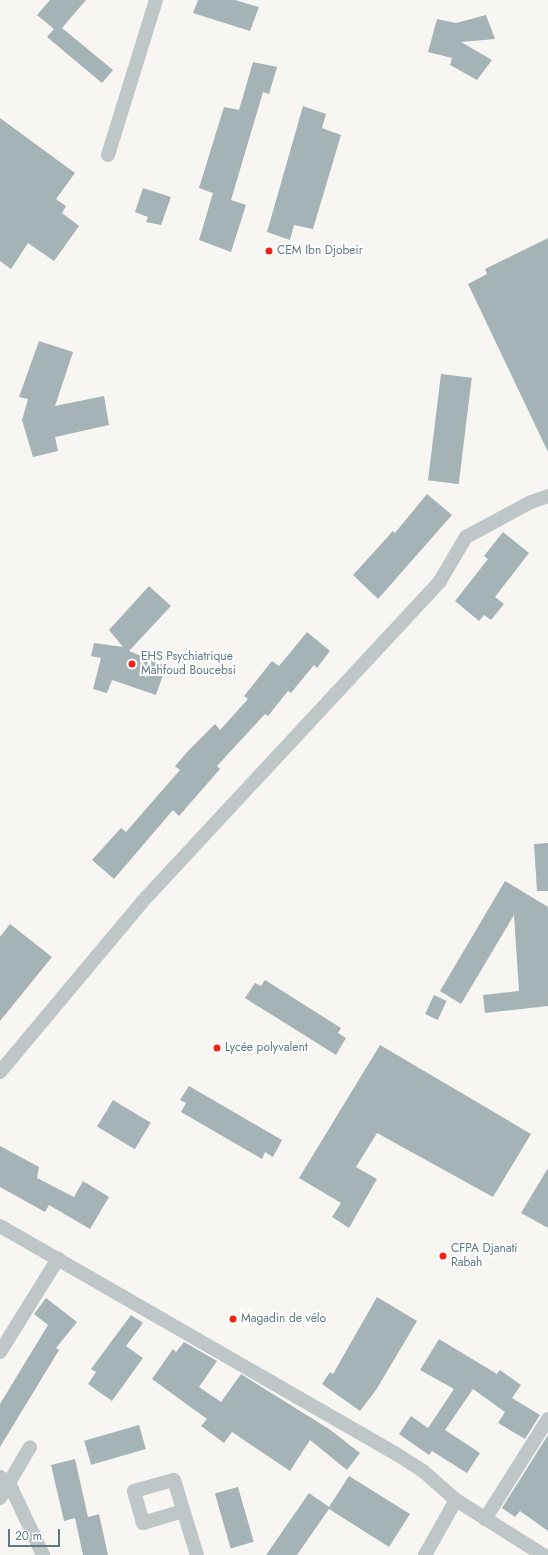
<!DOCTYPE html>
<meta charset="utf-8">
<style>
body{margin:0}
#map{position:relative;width:548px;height:1555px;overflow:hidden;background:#f7f6f3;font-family:Jost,sans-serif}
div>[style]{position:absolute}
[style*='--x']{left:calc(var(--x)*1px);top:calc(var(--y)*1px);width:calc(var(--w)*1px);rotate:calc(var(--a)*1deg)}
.building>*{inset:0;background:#a5b3b6;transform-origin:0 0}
.street>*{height:14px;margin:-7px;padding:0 7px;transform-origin:7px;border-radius:7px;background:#bfc6c8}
.dots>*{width:11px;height:11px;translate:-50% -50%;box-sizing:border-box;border:2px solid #fff;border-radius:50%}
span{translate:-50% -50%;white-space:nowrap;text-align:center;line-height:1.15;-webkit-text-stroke:4px #fff;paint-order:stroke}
.poi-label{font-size:12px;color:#5f7981}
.left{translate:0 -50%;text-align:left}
.scale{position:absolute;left:8px;top:1529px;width:52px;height:18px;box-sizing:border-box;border:2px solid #5f7981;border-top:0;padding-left:5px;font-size:12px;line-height:14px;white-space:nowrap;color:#5f7981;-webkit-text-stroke:3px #fff;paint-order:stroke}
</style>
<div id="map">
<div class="building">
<i style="clip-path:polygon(50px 0,86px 0,62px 28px,113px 70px,102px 83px,47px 37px,54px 29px,37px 15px)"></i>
<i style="clip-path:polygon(198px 0,235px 0,259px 7px,250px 31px,193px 13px)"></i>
<i style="clip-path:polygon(486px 15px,495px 39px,461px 42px,492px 60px,477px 80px,450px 65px,452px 58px,428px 52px,437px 19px,456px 23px)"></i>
<i style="clip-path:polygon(253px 62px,277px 67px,269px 94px,263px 92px,231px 200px,246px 205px,231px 252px,199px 240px,213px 193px,199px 188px,224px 107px,239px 110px)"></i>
<i style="clip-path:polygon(303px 106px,326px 114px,322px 128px,341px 135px,313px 229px,294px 225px,290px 240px,267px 232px)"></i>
<i style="clip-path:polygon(0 118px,75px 173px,56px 199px,66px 206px,62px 213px,79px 226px,54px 261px,28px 243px,11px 269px,0 261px)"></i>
<i style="clip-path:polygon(143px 188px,171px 197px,161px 225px,146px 222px,148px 217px,135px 212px)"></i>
<i style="clip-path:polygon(548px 238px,548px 452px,468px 284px,487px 274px,485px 269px)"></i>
<i style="clip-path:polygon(39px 341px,73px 352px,55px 406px,104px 396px,109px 425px,55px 437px,58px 451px,33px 457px,22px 420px,28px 399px,19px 397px)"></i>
<i style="left:441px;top:374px;width:31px;height:107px;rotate:7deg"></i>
<i style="clip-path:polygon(427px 494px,452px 515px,378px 599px,353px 575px,393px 531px,395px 533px)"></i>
<i style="clip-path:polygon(503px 532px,529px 553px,495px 597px,504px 604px,491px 620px,484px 615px,479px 621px,455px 601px,488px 559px,484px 556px)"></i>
<i style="clip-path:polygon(149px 586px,171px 606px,129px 651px,166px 666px,156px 695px,112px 680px,107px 693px,93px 689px,101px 658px,91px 656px,94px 643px,123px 647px,109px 630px)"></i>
<i style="clip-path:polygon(307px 632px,330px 651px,317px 668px,314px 665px,291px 693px,288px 691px,268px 716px,265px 714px,217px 766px,220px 769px,179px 816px,173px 810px,114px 879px,92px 860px,121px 828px,126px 832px,152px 802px,180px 770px,175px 766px,189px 750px,215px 724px,220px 730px,248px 699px,244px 696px,272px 661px,279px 666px)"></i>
<i style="clip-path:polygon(548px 843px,548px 891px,537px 891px,534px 844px)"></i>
<i style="clip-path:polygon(505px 881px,548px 907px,548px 1006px,485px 1013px,483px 995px,519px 991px,514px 915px,461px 1004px,440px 991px)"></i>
<i style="clip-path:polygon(10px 924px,52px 957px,0 1021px,0 937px)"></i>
<i style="clip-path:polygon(265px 980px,341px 1028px,338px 1033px,346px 1038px,336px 1055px,245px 998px,255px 983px,261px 986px)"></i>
<i style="left:434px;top:995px;width:14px;height:21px;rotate:25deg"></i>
<i style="clip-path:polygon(380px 1045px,531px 1134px,493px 1197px,377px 1133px,356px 1167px,377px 1179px,349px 1228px,332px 1217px,341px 1203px,299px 1178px)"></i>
<i style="clip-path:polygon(189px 1086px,282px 1140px,273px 1157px,265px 1152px,262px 1159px,181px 1112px,186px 1103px,180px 1100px)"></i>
<i style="left:113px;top:1100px;width:44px;height:31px;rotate:31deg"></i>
<i style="clip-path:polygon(0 1146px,39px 1167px,37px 1178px,74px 1197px,83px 1181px,109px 1197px,90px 1229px,49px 1205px,45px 1212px,0 1187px)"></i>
<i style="clip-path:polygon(548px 1168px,548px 1228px,521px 1213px)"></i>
<i style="clip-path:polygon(377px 1297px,417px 1321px,376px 1390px,360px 1411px,322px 1384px,330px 1372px,333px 1374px)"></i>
<i style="clip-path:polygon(46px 1298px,77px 1322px,56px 1348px,59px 1350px,0 1447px,0 1404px,48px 1325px,34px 1314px)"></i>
<i style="clip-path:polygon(131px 1315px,143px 1323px,126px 1346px,143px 1358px,112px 1401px,88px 1384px,96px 1372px,91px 1369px)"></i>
<i style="clip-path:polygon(439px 1339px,497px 1374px,500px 1370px,521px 1385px,512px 1398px,540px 1415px,525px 1439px,498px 1423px,505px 1412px,473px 1389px,445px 1430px,480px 1453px,467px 1473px,432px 1451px,429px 1455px,399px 1434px,411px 1416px,428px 1428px,454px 1389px,420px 1370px)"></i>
<i style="clip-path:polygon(184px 1342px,217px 1361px,199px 1387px,221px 1402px,241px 1374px,329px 1429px,360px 1453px,347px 1470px,310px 1440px,290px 1471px,232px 1432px,224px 1443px,201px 1426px,207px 1419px,152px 1379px,173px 1349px,176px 1352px)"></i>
<i style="left:139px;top:1425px;width:25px;height:57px;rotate:74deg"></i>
<i style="clip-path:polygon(548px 1435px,548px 1531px,520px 1511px,515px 1517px,502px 1508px)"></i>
<i style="clip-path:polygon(75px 1459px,88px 1517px,99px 1514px,108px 1555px,83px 1555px,75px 1518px,64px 1521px,51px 1465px)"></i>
<i style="clip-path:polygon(349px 1476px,410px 1514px,389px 1547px,329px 1509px,297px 1555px,266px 1555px,309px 1493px,329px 1507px)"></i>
<i style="left:238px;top:1487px;width:57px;height:24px;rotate:74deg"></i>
</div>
<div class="street">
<i style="--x:108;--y:155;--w:162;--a:-72.8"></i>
<i style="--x:0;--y:1072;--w:222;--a:-50.1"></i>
<i style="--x:142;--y:902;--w:438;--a:-47.1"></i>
<i style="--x:440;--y:581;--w:51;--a:-59.4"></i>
<i style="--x:466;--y:537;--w:74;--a:-28.3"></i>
<i style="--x:531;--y:502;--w:18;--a:-19"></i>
<i style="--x:0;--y:1226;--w:456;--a:29.9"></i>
<i style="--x:395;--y:1453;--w:33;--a:33"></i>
<i style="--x:423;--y:1471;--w:44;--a:41.3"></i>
<i style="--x:456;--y:1500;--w:103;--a:32.3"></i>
<i style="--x:0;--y:1352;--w:110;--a:-58.1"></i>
<i style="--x:0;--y:1477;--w:11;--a:34"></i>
<i style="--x:9;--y:1483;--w:80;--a:64.7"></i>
<i style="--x:0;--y:1498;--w:59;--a:-59.5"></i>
<i style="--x:183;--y:1511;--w:42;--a:163.3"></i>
<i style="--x:143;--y:1523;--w:33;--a:-106"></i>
<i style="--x:134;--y:1491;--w:41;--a:-15.4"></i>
<i style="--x:174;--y:1480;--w:78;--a:73"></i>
<i style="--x:485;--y:1519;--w:118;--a:-57.8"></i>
<i style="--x:425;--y:1555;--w:63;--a:-60.6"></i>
</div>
<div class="dots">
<i style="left:269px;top:251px;background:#f32118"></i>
<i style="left:132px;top:664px;background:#f32118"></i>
<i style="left:217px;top:1048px;background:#f32118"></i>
<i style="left:443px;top:1256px;background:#f32118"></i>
<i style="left:233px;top:1319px;background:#f32118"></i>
</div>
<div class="poi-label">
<span class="left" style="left:277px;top:251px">CEM Ibn Djobeir</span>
<span class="left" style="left:141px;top:664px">EHS Psychiatrique<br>Mahfoud Boucebsi</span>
<span class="left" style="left:225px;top:1048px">Lycée polyvalent</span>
<span class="left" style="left:451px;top:1256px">CFPA Djanati<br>Rabah</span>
<span class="left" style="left:241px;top:1319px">Magadin de vélo</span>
</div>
<div class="scale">20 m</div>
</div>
